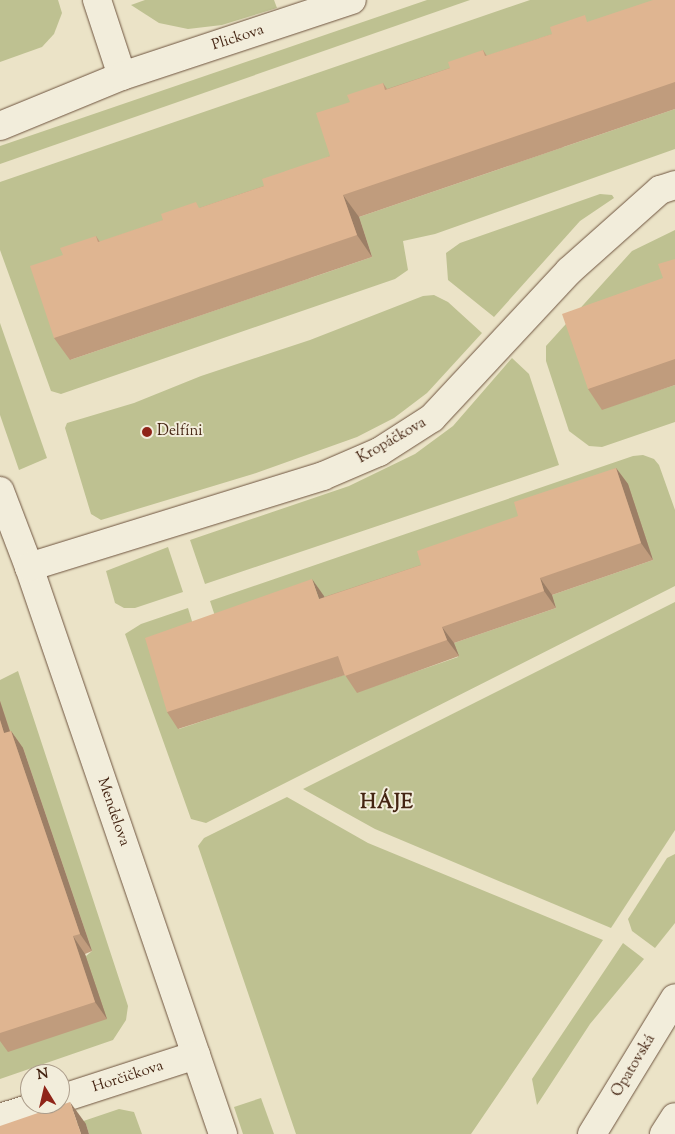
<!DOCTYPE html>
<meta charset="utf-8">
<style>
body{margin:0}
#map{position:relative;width:675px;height:1134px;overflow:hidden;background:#ebe3c7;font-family:"Sorts Mill Goudy",serif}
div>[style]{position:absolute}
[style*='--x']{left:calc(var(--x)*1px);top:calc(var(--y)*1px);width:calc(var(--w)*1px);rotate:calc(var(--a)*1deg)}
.green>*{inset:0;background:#bec191}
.roads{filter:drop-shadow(0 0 1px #6e543f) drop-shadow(0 0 1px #6e543f)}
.street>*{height:28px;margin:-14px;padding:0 14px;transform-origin:14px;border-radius:14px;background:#f2eddb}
.secondary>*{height:28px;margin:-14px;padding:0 14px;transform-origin:14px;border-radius:14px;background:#f2eddb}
.wall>*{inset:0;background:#c09c7d}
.shaded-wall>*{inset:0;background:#9c7f66}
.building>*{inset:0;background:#dfb591}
.dots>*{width:14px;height:14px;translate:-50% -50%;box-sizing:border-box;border:2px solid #f2eddb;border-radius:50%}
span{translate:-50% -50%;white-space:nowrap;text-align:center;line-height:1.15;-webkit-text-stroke:4px #f2eddb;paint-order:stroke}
.street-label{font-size:15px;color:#442412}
.poi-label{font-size:15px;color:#442412}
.left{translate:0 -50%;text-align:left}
.district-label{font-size:20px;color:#442412;font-weight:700;letter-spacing:1px}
.north{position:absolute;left:20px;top:1064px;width:50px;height:50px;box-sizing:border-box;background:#f2eddb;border:1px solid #ac9d8b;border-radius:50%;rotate:351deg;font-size:14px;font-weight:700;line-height:20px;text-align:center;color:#442412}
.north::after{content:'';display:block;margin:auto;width:18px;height:22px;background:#8f2418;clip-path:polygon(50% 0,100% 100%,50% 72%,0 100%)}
</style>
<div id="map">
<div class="green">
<i style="clip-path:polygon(0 0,58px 0,62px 13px,54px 34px,42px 47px,0 62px)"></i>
<i style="clip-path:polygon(145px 0,274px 0,277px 8px,222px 25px,188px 29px,159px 23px,131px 5px)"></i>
<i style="clip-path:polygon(427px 0,470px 0,0 164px,0 146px)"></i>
<i style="clip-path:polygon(530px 0,675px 0,347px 184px,70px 360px,372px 257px,359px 217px,675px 109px,675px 149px,435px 234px,403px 241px,408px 270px,395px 279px,61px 394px,51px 391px,0 250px,0 182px)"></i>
<i style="clip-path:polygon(600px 194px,612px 195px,614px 198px,580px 221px,494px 317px,448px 280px,446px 253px,460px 243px)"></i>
<i style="clip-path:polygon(675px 230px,675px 284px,602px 409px,675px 385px,675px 422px,602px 447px,589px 446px,569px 431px,546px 361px,546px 346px,632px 251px)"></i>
<i style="clip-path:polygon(434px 295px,448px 302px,482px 333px,427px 393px,394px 418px,357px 437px,253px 474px,101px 520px,91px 514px,65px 428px,67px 423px,134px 403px,201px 376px,310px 340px,423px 296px)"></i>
<i style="clip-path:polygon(0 323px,47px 458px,19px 470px,0 415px)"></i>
<i style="clip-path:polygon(512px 358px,529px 374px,559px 465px,205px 584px,190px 540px,349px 486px,415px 454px,453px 426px)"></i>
<i style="clip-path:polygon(evenodd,643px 455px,654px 459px,659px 465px,675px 510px,675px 586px,206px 823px,191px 819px,125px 634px,141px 624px,188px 608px,198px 641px,179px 729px,245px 707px,210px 601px,633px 456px,643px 455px,627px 485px,653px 560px,552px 595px,556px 608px,454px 643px,458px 657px,357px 692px,350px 673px,248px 706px,222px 630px,330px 616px,627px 485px)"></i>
<i style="clip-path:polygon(168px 547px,183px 592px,135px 608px,124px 608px,115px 603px,106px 571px)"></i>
<i style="clip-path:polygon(675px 602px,675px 830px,611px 928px,375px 829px,303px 789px)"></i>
<i style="clip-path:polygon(18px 671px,128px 1006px,126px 1020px,113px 1040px,0 1079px,0 1029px,92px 951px,23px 748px,16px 750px,0 702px,0 680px)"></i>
<i style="clip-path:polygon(287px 797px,368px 843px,603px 940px,471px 1134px,296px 1134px,198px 846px,204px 838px)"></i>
<i style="clip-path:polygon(675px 854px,675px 923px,655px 948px,632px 931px,628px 919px,667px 858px)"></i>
<i style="clip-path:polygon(623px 943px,644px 959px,590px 1024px,537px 1105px,532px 1079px)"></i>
<i style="clip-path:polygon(261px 1098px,274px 1134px,243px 1134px,234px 1107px)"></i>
<i style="clip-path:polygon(119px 1109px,134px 1112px,142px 1134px,89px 1134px,86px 1124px,45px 1134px)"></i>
</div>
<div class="roads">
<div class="street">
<i style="--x:97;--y:0;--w:80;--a:71.8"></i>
<i style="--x:0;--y:126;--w:132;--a:-22.3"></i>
<i style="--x:122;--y:76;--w:242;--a:-18.3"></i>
<i style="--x:0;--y:491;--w:81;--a:69.1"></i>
<i style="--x:29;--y:567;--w:599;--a:71.11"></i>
<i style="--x:29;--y:567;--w:308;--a:-17.2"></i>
<i style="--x:323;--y:476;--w:61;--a:-23.2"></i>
<i style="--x:379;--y:452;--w:63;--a:-32.7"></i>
<i style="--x:432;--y:418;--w:201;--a:-47"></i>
<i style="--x:569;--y:271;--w:122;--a:-41.7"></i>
<i style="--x:660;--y:190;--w:16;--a:-18"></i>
<i style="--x:60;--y:1099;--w:143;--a:-17.9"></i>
<i style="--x:0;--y:1118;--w:45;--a:-18"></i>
</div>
<div class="secondary">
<i style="--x:592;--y:1134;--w:159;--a:-58.6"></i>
<i style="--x:664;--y:1134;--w:20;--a:-57"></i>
</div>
</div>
<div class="wall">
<i style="clip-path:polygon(675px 0,675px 109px,359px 217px,372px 257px,70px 360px,54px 338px,63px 255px,96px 236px,100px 242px,264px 186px,330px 156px,350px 102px,383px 83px,387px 89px,450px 68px,483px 50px,487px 56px,589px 22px)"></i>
<i style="clip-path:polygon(675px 259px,675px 385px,602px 410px,588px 389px,663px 278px)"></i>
<i style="clip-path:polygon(616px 468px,628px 484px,653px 560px,552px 595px,556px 608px,454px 643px,459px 656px,357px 693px,345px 675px,178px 729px,167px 712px,324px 596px,324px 597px,421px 565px)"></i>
<i style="clip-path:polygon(0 701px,10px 731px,11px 731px,23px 748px,92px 951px,85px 954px,107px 1019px,8px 1052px,0 1041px)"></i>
</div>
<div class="shaded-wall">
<i style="clip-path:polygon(343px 195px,359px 217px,372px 257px,357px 235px)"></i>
<i style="clip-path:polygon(616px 468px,628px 484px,653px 560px,641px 543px)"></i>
<i style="clip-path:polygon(540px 578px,552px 595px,556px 608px,544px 591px)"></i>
<i style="clip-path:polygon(312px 579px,324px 596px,330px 616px,319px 599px)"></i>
<i style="clip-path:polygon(442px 627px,454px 643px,459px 656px,447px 640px)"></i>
<i style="clip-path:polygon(0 701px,16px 750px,4px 733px,0 720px)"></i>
<i style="clip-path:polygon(11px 731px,23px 748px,92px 951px,80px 934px)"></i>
<i style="clip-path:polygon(73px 936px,85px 954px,107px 1019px,95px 1002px)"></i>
<i style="clip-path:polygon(70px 1102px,86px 1124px,89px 1134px,81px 1134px)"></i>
</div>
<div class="building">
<i style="clip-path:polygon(653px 0,675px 0,675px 82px,343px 195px,357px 235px,54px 338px,30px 266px,63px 255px,60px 248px,96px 236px,98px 242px,163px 220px,161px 214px,196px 202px,199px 208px,264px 186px,262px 179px,330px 156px,316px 113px,350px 102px,347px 95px,383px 83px,385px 90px,450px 68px,448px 62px,483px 50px,485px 56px,552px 34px,550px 27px,585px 15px,587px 22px)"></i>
<i style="clip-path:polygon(675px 259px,675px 359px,588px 389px,562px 314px,663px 278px,658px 264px)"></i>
<i style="clip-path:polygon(616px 468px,641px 543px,540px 578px,544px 591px,442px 627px,447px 640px,345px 676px,338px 656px,167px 712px,145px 638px,312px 579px,319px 599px,421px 565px,417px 551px,518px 516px,514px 502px)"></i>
<i style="clip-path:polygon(0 720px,4px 733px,11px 731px,80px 934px,73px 936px,95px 1002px,0 1033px)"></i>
<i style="clip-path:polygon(70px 1102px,81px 1134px,0 1134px,0 1126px)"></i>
</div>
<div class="dots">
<i style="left:147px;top:432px;background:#8f2418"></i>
</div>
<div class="street-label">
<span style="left:238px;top:38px;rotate:-18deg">Plickova</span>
<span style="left:392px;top:441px;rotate:-30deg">Kropáčkova</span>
<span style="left:113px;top:812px;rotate:71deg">Mendelova</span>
<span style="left:634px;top:1066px;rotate:-59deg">Opatovská</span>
<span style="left:128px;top:1077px;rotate:-18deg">Horčičkova</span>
</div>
<div class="poi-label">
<span class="left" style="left:157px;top:432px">Delfíni</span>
</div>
<div class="district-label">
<span style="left:387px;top:803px">HÁJE</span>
</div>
<div class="north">N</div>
</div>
